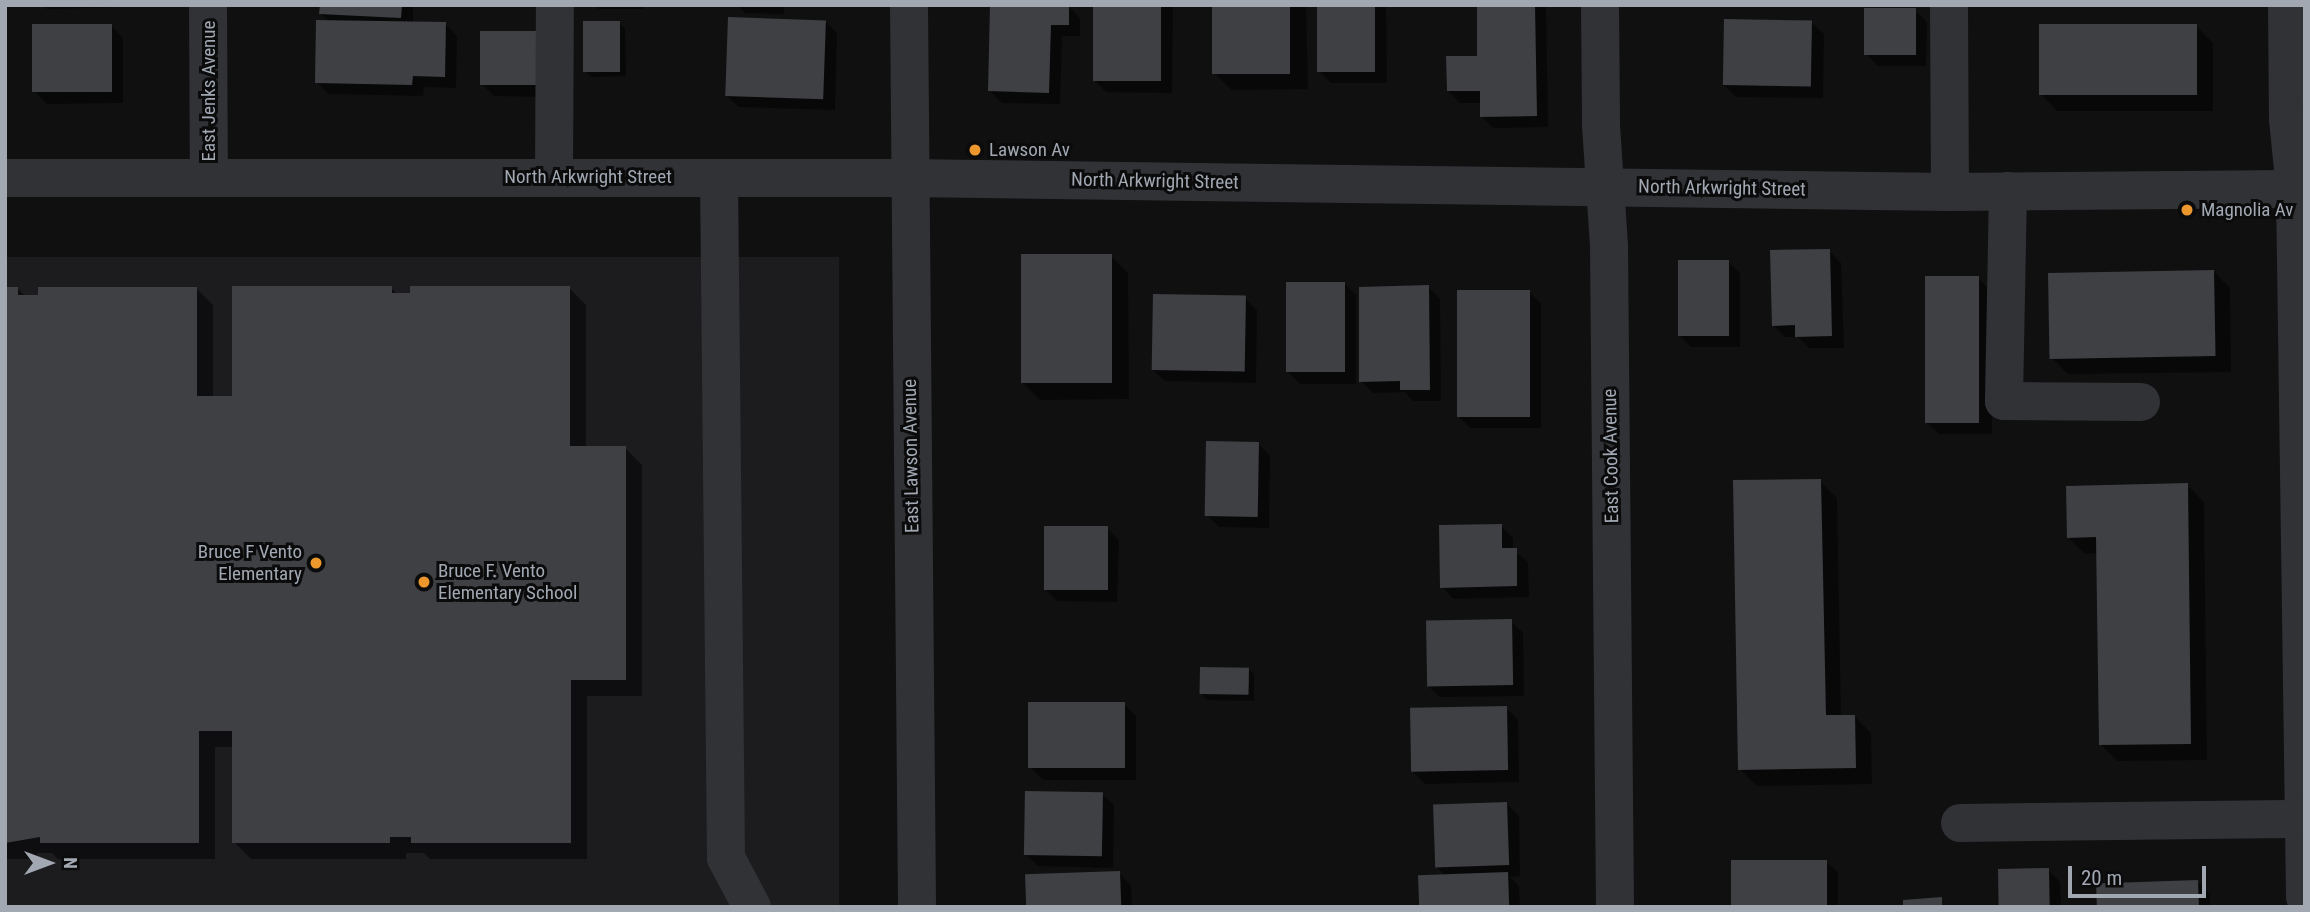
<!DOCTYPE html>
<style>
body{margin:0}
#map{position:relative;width:2310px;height:912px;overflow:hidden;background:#101011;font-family:"Roboto Condensed",sans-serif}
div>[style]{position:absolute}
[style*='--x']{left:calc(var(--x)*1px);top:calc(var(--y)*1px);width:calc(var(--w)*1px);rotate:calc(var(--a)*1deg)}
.built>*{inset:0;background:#1c1c1e;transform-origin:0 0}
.shadow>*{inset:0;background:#0007;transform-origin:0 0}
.building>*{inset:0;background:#3f4044;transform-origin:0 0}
.minor>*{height:38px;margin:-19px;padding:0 19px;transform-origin:19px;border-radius:19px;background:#313236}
.dots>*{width:19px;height:19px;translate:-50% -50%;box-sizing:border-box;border:4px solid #0b0b0c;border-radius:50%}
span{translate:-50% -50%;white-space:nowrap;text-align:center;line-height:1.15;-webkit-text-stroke:6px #0b0b0c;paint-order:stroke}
.street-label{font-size:19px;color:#a1a8b2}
.poi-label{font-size:19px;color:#a1a8b2}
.left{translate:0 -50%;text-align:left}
.right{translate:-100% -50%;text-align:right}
.frame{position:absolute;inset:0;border:7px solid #a1a8b2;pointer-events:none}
.north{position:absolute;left:14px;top:828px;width:70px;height:70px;-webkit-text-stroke:5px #0b0b0c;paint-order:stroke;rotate:90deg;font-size:19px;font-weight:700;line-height:28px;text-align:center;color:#a1a8b2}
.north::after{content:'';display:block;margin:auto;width:24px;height:32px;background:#a1a8b2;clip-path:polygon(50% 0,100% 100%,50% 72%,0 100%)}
.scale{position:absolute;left:2068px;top:866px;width:138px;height:32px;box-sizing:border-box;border:4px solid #a1a8b2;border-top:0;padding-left:9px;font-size:21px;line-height:24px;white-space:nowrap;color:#a1a8b2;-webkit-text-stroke:5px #0b0b0c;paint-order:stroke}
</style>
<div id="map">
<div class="built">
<i style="left:5px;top:257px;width:834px;height:650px"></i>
</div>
<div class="shadow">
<i style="clip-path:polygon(44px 5px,125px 5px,125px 7px,47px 9px)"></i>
<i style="clip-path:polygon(322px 5px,413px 5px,413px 24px,445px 24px,457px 36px,456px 88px,424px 87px,423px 96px,329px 94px,317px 82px,330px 22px,321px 14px)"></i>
<i style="left:598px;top:5px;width:45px;height:4px"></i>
<i style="clip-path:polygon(737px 5px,784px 5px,784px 14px,745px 13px)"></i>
<i style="clip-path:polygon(1094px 5px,1173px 5px,1172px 93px,1106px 92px,1094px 80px)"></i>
<i style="clip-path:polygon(1213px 5px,1306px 5px,1308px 89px,1232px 90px,1215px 74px)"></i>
<i style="clip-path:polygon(1318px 5px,1386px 5px,1387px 83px,1331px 83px,1319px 71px)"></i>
<i style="clip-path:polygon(1479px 5px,1546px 5px,1548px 127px,1493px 128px,1481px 116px,1481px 103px,1460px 103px,1448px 91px,1479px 58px)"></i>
<i style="clip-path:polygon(1068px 6px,1080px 18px,1080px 36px,1062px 36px,1060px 104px,1002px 103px,990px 91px)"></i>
<i style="clip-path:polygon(1915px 10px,1927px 22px,1926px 66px,1878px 66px,1866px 54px)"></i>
<i style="clip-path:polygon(825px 21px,837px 33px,835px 110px,739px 107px,727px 96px)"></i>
<i style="clip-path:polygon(619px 23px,625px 28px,626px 76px,591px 77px,585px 71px)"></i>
<i style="clip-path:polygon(1812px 23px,1824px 34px,1823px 98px,1736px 97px,1724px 85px)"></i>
<i style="clip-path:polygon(111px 26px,123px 38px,123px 103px,47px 104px,35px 92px)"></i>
<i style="clip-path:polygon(2196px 26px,2213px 43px,2213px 111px,2057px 111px,2041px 94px)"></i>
<i style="clip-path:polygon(547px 45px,547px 97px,494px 96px,482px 84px)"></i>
<i style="clip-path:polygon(1829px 251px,1841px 263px,1844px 348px,1809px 348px,1798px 337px,1785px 337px,1773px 325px)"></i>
<i style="clip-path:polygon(1111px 256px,1128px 273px,1129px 399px,1040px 400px,1023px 383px)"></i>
<i style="clip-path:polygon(1729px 262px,1740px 273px,1740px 347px,1691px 347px,1679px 335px)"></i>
<i style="clip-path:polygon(2213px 271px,2230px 288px,2231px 372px,2068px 374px,2051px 357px)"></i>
<i style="clip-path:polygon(1978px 278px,1990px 290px,1992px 434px,1939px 434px,1927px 423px)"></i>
<i style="clip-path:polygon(1344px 283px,1356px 295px,1356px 384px,1300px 384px,1288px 372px)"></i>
<i style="clip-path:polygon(1428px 287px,1440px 299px,1441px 401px,1413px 401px,1405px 392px,1373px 393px,1361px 381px)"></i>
<i style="clip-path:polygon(5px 288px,17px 288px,26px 297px,196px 288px,213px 305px,213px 398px,234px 398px,391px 288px,398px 295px,569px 288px,586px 305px,586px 448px,625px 448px,642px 465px,642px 696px,587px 696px,587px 859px,430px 859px,424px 853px,406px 853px,406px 859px,251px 859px,234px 842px,234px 747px,215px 747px,215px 859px,58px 859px,52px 853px,37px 853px,37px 859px,5px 859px)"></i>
<i style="clip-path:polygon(1529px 292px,1541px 304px,1541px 428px,1470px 428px,1458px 416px)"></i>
<i style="clip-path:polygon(1245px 298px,1257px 310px,1256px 383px,1165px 381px,1153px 370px)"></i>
<i style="clip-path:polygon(1258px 444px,1270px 456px,1269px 528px,1219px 527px,1207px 515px)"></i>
<i style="clip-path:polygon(1820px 481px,1837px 498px,1841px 717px,1854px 716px,1871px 733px,1872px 784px,1757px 786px,1740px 769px)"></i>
<i style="clip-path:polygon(2187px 485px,2204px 502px,2207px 760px,2118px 761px,2101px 745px,2098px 553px,2085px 554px,2068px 537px)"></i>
<i style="clip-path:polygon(1501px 526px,1513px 538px,1513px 550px,1528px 562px,1529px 597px,1454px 599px,1442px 587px)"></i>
<i style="clip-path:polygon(1107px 528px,1119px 540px,1117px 602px,1057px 601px,1045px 589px)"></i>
<i style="clip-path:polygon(1511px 621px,1523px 633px,1524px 696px,1440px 697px,1428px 686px)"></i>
<i style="clip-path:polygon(1249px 669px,1254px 675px,1254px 701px,1207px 700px,1201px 694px)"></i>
<i style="clip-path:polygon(1124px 704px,1136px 716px,1136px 780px,1043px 780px,1031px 768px)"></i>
<i style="clip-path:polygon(1506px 708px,1518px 720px,1519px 782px,1425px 784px,1413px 772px)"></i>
<i style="clip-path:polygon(1102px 794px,1114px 805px,1113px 868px,1038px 866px,1026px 855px)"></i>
<i style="clip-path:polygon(1507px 804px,1519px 816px,1520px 876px,1510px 877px,1519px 886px,1520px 907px,1420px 907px,1445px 875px,1436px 866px)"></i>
<i style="clip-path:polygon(1826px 861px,1838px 873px,1838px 907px,1733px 907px)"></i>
<i style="clip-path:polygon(2048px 870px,2060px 882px,2061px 907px,2000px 907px)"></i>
<i style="clip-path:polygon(1119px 873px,1131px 885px,1132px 907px,1027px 907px)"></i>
<i style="clip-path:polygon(2198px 882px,2210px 894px,2210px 907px,2098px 907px)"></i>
</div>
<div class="building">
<i style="clip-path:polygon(320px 5px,402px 5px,401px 18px,319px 14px)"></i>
<i style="clip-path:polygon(990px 5px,1069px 5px,1069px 25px,1051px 25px,1049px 93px,988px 91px)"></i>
<i style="left:1093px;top:5px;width:68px;height:76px"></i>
<i style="left:1212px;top:5px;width:78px;height:69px"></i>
<i style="left:1317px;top:5px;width:58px;height:67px"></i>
<i style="clip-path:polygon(1477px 5px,1535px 5px,1537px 116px,1480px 117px,1480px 91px,1447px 91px,1446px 56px,1477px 56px)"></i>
<i style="left:1864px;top:8px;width:52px;height:47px"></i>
<i style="left:728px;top:17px;width:98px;height:79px;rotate:2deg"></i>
<i style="left:1724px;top:19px;width:88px;height:66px;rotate:1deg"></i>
<i style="clip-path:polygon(316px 20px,446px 22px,445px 77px,413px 76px,412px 85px,315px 83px)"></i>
<i style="left:583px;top:21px;width:37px;height:51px"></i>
<i style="left:112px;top:24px;width:68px;height:80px;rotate:90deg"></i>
<i style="left:2197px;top:24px;width:71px;height:158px;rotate:90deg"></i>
<i style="left:480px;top:31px;width:56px;height:54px"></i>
<i style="clip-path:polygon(1830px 249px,1832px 336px,1795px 337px,1795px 325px,1772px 326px,1770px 250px)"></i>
<i style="left:1112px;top:254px;width:129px;height:91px;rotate:90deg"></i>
<i style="left:1678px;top:260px;width:51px;height:76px"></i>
<i style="left:2214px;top:270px;width:86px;height:166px;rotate:89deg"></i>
<i style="left:1979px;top:276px;width:147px;height:54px;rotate:90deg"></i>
<i style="left:1286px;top:282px;width:59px;height:90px"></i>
<i style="clip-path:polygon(1429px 285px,1430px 390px,1400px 390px,1400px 381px,1359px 382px,1359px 287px)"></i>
<i style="clip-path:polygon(232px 286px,392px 286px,392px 293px,410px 293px,410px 286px,570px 286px,570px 446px,626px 446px,626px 680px,571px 680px,571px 843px,411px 843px,411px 837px,390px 837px,390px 843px,232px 843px,232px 731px,199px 731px,199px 843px,40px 843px,40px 837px,5px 843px,5px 287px,18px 287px,18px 295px,38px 295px,38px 287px,197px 287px,197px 396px,232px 396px)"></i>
<i style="left:1457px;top:290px;width:73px;height:127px"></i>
<i style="left:1153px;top:294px;width:93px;height:76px;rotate:1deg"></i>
<i style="left:1206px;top:441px;width:53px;height:75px;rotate:1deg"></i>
<i style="clip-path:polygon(1821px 479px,1826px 715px,1855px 715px,1856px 768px,1738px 770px,1733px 480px)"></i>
<i style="clip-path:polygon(2188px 483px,2191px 744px,2099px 745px,2096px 537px,2067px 538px,2066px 486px)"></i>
<i style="clip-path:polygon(1502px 524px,1502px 548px,1517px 548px,1517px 586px,1440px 588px,1439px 525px)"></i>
<i style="left:1044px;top:526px;width:64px;height:64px"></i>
<i style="left:1512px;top:619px;width:66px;height:86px;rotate:89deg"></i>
<i style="left:1200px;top:667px;width:49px;height:27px;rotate:1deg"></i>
<i style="left:1125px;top:702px;width:66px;height:97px;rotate:90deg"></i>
<i style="left:1507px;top:706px;width:64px;height:97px;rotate:89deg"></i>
<i style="left:1025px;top:791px;width:78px;height:64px;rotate:1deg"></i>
<i style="left:1507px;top:802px;width:63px;height:74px;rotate:88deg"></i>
<i style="left:1731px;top:860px;width:96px;height:47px"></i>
<i style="left:2049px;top:868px;width:39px;height:51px;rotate:89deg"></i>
<i style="left:1120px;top:871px;width:36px;height:95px;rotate:88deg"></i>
<i style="left:1508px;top:872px;width:35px;height:90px;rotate:88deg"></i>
<i style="left:2198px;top:880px;width:27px;height:102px;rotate:88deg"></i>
<i style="clip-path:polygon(1942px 897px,1942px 907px,1903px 907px,1903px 900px)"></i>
</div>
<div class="minor">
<i style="--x:208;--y:5;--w:173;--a:89.7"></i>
<i style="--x:909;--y:5;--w:902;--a:89.49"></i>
<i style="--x:1600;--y:5;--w:120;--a:89.5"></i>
<i style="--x:1601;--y:125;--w:121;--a:86.2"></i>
<i style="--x:1609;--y:246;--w:661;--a:89.48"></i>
<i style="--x:1949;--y:5;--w:187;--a:89.7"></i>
<i style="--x:2287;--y:5;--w:114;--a:89.5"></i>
<i style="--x:2288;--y:119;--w:70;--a:84.3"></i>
<i style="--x:2295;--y:189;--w:708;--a:89.19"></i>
<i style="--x:554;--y:177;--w:172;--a:-89.7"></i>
<i style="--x:5;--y:178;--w:902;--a:0"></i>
<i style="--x:907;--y:178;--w:1043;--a:0.77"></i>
<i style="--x:1950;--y:192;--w:355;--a:-0.5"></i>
<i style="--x:719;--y:178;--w:680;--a:89.41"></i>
<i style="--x:726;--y:858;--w:55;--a:62"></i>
<i style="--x:2008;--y:191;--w:210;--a:91.1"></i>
<i style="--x:2004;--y:401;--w:137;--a:0.4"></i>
<i style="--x:1960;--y:823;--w:344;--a:-0.7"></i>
</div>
<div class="dots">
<i style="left:975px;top:150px;background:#ec972d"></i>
<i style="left:2187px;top:210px;background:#ec972d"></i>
<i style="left:316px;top:563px;background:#ec972d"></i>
<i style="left:424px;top:582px;background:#ec972d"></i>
</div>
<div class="street-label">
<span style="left:209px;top:91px;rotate:-90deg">East Jenks Avenue</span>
<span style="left:588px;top:177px">North Arkwright Street</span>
<span style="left:1155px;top:181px;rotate:1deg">North Arkwright Street</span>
<span style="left:1722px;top:188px;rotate:1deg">North Arkwright Street</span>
<span style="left:911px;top:456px;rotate:-91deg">East Lawson Avenue</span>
<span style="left:1611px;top:456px;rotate:-91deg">East Cook Avenue</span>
</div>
<div class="poi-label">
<span class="left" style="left:989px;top:150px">Lawson Av</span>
<span class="left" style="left:2201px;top:210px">Magnolia Av</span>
<span class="right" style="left:302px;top:563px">Bruce F Vento<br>Elementary</span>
<span class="left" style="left:438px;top:582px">Bruce F. Vento<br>Elementary School</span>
</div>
<div class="frame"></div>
<div class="north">N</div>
<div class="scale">20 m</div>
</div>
